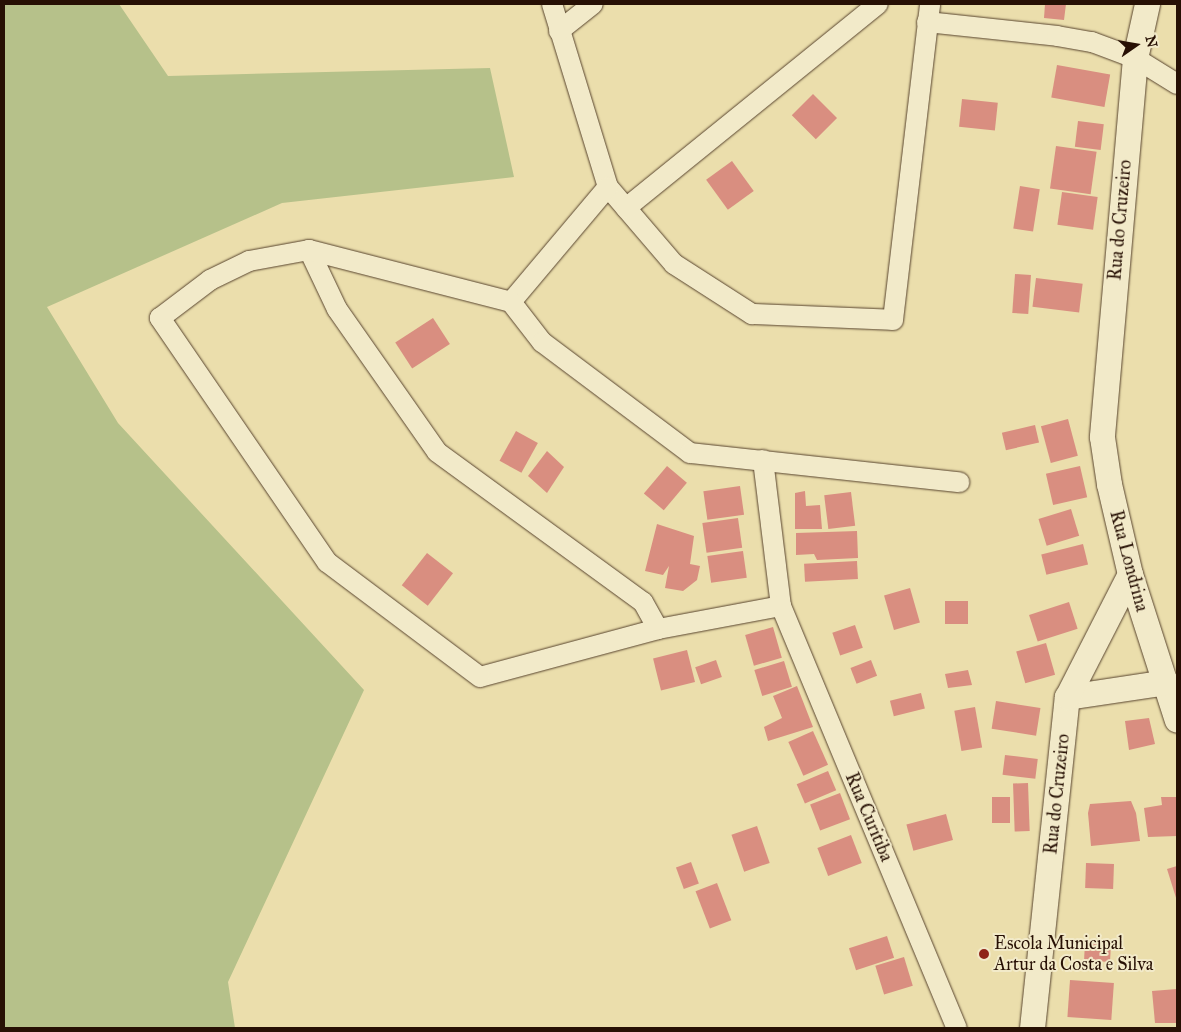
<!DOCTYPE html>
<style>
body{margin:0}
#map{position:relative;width:1181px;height:1032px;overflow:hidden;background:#ebdeac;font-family:"IM FELL Great Primer",serif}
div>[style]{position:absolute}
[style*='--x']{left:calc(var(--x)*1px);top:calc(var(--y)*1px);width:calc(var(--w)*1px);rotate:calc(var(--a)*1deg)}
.green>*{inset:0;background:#b6c18a}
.building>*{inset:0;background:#d98e80;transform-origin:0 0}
.roads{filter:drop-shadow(0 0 1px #58442e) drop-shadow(0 0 1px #58442e)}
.minor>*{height:20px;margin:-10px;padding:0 10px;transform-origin:10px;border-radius:10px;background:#f2eac9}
.tertiary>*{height:25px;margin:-12.5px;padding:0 12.5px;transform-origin:12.5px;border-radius:12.5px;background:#f2eac9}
.dots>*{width:14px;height:14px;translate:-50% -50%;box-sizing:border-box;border:2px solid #f2eac9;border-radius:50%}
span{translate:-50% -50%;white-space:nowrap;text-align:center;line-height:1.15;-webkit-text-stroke:4px #f2eac9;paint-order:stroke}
.street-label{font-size:18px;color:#271004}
.poi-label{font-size:18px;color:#271004}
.left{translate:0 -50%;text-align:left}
.frame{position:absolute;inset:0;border:5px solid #271004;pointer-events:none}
.north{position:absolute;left:1111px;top:20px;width:50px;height:50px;-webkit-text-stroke:4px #f2eac9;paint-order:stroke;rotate:77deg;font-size:14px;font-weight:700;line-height:20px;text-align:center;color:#271004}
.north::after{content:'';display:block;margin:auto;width:18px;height:22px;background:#271004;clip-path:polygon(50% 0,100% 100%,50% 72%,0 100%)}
</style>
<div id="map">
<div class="green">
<i style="clip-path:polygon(4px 4px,119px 4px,168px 76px,490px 68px,514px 177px,282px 203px,47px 307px,118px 423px,364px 690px,228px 982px,235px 1028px,4px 1028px)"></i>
</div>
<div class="building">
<i style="clip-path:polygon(1045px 4px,1066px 4px,1064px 20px,1044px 18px)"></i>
<i style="left:1057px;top:65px;width:54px;height:33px;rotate:10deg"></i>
<i style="left:813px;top:94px;width:34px;height:30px;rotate:45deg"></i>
<i style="left:962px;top:99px;width:36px;height:28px;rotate:6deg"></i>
<i style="left:1078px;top:121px;width:26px;height:26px;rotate:7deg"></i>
<i style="left:1056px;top:146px;width:41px;height:43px;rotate:8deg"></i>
<i style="left:732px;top:161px;width:37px;height:32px;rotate:54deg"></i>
<i style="left:1020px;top:186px;width:20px;height:43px;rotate:9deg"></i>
<i style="left:1062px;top:192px;width:36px;height:33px;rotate:8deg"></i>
<i style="left:1015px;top:274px;width:16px;height:39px;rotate:4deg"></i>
<i style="left:1036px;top:278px;width:47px;height:29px;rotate:7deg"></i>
<i style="left:433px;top:318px;width:31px;height:45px;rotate:57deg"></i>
<i style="left:1068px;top:419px;width:38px;height:28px;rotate:75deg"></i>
<i style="left:1035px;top:425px;width:18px;height:34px;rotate:77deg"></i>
<i style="left:516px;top:431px;width:25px;height:34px;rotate:29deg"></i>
<i style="clip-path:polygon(547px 451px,564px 467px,547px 493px,528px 476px)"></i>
<i style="left:667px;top:466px;width:26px;height:36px;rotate:40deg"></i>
<i style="left:1080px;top:466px;width:32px;height:35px;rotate:77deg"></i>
<i style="left:740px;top:486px;width:29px;height:37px;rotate:82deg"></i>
<i style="clip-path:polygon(805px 491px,806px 506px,820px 505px,822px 529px,795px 529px,795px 493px)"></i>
<i style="left:851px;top:492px;width:34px;height:27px;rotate:83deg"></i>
<i style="left:1071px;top:509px;width:28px;height:34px;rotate:73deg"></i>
<i style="left:738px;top:518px;width:30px;height:36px;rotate:82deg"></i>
<i style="clip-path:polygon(657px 524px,694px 536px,690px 564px,700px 566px,697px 580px,683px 591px,665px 588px,669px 566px,663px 575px,645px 571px)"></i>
<i style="clip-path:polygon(857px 531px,858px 558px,817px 560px,814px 554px,796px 555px,796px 533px)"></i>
<i style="left:1083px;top:544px;width:21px;height:43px;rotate:76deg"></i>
<i style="left:743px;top:551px;width:27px;height:36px;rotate:82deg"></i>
<i style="left:427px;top:553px;width:33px;height:41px;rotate:38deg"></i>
<i style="left:857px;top:561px;width:18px;height:53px;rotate:87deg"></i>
<i style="left:910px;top:588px;width:36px;height:27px;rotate:74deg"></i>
<i style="left:945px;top:601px;width:23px;height:23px"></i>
<i style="left:1069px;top:602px;width:28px;height:42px;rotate:72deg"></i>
<i style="left:855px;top:625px;width:24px;height:24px;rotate:71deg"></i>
<i style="left:773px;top:627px;width:32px;height:29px;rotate:74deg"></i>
<i style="left:1046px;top:643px;width:33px;height:31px;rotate:74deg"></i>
<i style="left:687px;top:650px;width:33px;height:35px;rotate:76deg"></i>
<i style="left:716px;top:660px;width:18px;height:22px;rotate:71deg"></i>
<i style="left:871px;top:660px;width:17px;height:22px;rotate:69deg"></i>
<i style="left:784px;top:661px;width:27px;height:31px;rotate:73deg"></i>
<i style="clip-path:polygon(968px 670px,972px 685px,948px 688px,945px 674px)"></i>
<i style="clip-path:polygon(797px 686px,813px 727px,768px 741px,764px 727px,782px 718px,773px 696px)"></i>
<i style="left:921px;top:693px;width:16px;height:32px;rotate:76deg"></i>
<i style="left:996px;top:701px;width:45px;height:28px;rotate:9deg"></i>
<i style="left:975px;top:707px;width:41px;height:21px;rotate:80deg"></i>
<i style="clip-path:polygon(1149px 718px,1155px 744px,1129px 750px,1125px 721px)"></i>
<i style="left:813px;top:731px;width:37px;height:27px;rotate:66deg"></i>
<i style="left:1005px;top:755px;width:33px;height:20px;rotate:7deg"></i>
<i style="left:828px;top:771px;width:21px;height:34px;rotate:67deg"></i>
<i style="left:1028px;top:783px;width:48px;height:15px;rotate:88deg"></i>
<i style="left:840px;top:793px;width:28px;height:32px;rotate:69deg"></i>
<i style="left:992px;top:797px;width:18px;height:26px"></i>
<i style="clip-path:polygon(1161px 797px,1177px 797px,1177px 836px,1148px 837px,1144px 808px,1162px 805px)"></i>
<i style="clip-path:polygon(1131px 801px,1136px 813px,1140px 841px,1091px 846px,1088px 813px,1090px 804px)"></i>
<i style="left:946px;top:814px;width:27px;height:41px;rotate:75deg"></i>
<i style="left:757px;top:826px;width:39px;height:27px;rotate:71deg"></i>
<i style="left:851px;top:835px;width:30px;height:36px;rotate:69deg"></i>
<i style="left:691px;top:862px;width:23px;height:16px;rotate:70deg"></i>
<i style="left:1086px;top:863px;width:28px;height:25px;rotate:2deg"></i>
<i style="clip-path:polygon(1177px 866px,1177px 901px,1167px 869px)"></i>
<i style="left:717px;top:883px;width:40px;height:23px;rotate:69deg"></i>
<i style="left:887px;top:936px;width:23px;height:40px;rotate:72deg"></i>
<i style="left:1111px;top:943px;width:19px;height:26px;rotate:93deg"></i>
<i style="left:904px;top:957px;width:30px;height:30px;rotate:73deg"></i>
<i style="left:1070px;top:980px;width:44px;height:37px;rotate:4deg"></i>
<i style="clip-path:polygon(1177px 989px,1177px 1023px,1155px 1023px,1152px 991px)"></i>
</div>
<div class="roads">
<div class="minor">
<i style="--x:552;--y:4;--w:191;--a:73"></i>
<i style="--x:608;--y:187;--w:101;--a:49.4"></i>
<i style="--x:674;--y:264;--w:93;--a:32.7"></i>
<i style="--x:752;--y:314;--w:141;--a:2.4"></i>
<i style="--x:893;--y:320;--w:318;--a:-83.3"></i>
<i style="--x:927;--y:22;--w:131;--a:6.1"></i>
<i style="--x:1057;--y:36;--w:36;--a:10"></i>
<i style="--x:1092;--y:42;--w:46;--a:20.4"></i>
<i style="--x:1135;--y:58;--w:49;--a:31.8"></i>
<i style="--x:559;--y:31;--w:43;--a:-38.5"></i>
<i style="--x:626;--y:208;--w:324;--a:-39"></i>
<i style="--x:309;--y:250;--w:65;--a:64.6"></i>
<i style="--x:337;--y:309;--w:174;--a:55"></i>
<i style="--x:437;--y:452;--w:255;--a:36.1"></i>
<i style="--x:643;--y:602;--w:31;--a:61"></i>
<i style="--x:511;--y:302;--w:150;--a:-49.9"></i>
<i style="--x:763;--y:460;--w:147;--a:83"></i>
<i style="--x:781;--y:606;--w:457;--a:67.4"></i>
<i style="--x:781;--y:606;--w:125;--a:169.4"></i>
<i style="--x:658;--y:629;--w:184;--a:164.9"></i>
<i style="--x:480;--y:677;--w:191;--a:-143.1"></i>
<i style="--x:327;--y:562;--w:296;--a:-124.4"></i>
<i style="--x:160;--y:318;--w:63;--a:-37.2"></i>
<i style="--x:210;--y:280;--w:43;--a:-26"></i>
<i style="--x:249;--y:261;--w:61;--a:-10.4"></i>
<i style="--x:309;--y:250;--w:209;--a:14.4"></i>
<i style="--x:511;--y:302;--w:51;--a:52.2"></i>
<i style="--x:542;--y:342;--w:185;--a:36.9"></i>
<i style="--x:690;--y:453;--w:271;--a:6.2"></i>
</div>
<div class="tertiary">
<i style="--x:1147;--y:4;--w:55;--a:102.5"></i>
<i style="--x:1135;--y:58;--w:380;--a:95"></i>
<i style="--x:1102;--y:437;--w:48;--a:81.5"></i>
<i style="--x:1109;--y:484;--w:92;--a:76.9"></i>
<i style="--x:1130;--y:574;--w:153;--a:72.2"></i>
<i style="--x:1067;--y:697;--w:100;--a:-8.6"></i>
<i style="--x:1032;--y:1028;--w:333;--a:-84"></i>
<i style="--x:1067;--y:697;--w:138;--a:-62.9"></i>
</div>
</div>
<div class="dots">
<i style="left:984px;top:954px;background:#8f2418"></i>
</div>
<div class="street-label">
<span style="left:1120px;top:220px;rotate:-85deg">Rua do Cruzeiro</span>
<span style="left:1129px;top:561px;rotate:75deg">Rua Londrina</span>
<span style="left:1057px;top:794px;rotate:-84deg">Rua do Cruzeiro</span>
<span style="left:869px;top:817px;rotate:67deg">Rua Curitiba</span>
</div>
<div class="poi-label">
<span class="left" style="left:994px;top:954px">Escola Municipal<br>Artur da Costa e Silva</span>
</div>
<div class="frame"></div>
<div class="north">N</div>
</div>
